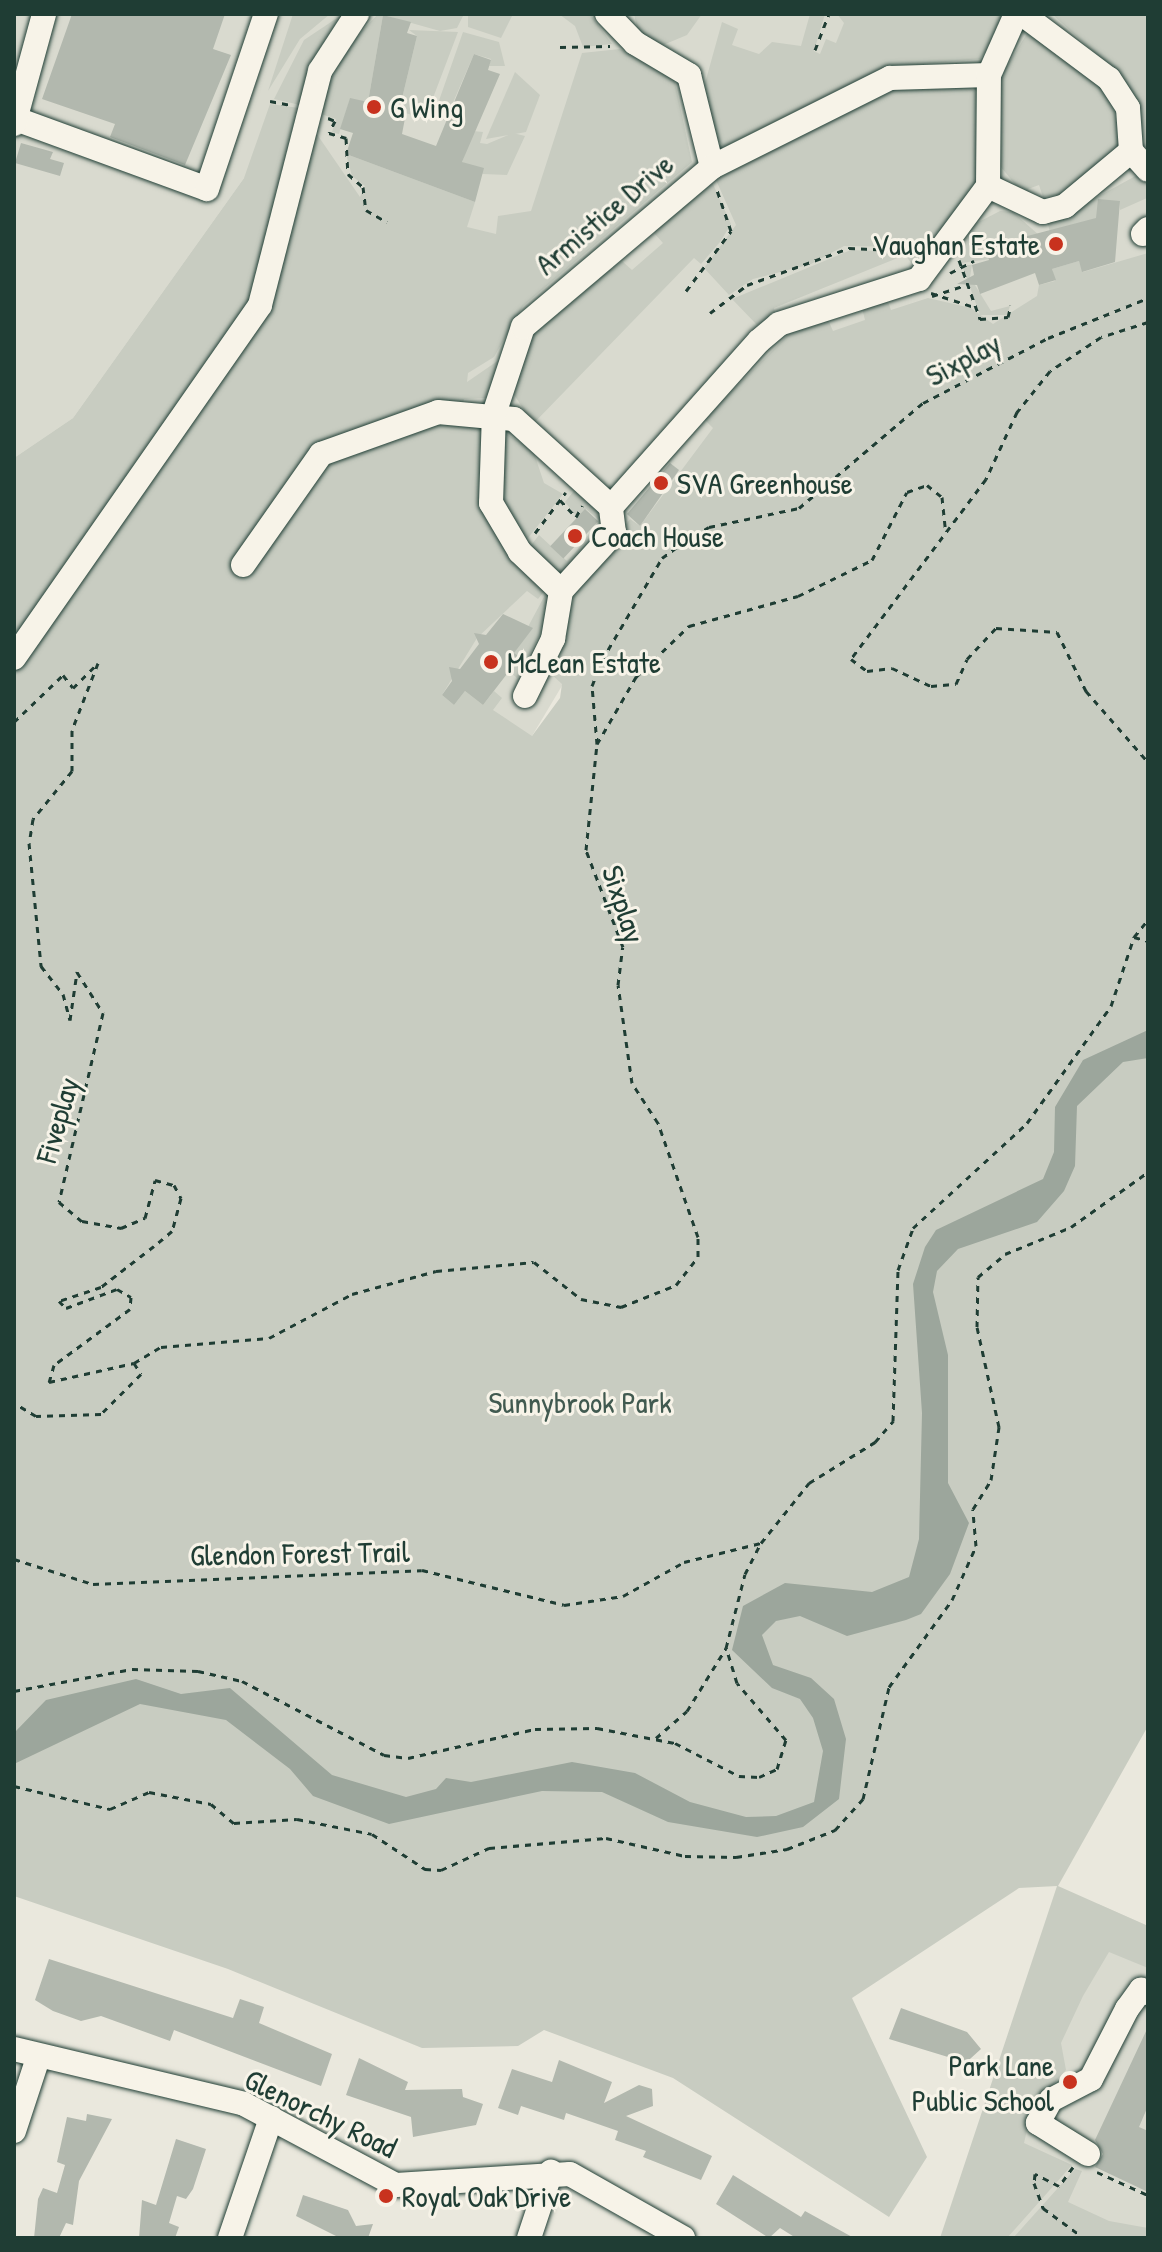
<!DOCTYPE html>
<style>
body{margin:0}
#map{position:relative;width:1162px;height:2252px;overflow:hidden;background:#eae8dd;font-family:"Patrick Hand",sans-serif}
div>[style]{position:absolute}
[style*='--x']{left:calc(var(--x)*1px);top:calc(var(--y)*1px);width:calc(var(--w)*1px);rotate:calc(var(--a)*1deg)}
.built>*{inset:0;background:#d9dacf}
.green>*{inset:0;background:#c8ccc1}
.water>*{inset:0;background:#9ca69c}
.building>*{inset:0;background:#b2b8ae;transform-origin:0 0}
.path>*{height:3px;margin-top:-1.5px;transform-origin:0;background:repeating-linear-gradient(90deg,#1f3d34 0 6px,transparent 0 12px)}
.roads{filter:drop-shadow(0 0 2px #1f3d34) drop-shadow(0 0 2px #1f3d34)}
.minor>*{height:24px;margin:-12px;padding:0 12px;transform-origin:12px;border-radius:12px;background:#f7f3e8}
.dots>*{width:22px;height:22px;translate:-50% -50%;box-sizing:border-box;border:4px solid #f7f3e8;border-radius:50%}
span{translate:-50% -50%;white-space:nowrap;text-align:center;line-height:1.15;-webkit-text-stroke:6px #f7f3e8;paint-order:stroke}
.poi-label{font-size:30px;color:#1f3d34}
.left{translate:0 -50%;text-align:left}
.right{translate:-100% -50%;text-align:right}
.street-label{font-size:30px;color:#1f3d34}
.park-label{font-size:30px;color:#415a50}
.frame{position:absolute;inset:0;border:16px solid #1f3d34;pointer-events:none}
</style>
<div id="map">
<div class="built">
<i style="clip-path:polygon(14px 14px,1148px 14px,1148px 286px,563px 684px,532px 736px,404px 742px,244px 178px,73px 418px,14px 458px)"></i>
<i style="clip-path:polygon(1098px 1904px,1148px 1926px,1148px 2238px,940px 2238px)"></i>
</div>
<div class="green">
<i style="clip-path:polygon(293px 14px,330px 14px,300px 39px,268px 91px)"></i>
<i style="clip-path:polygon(343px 14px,315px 57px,300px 105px,274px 99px,304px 40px)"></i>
<i style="clip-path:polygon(378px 14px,464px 14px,457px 28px,440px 31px,383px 15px,368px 102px,350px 99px,339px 134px,332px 132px,336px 119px,321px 114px,327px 89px,345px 49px)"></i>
<i style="clip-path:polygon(468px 14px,513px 14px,501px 38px,468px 27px)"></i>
<i style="clip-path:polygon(559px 14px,590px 14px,612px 44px,583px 47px,575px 26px)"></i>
<i style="clip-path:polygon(634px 14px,702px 14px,687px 35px,663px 45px,639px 36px)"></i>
<i style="clip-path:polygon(810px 14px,825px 14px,814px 51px,820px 54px,826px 39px,836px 43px,844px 23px,837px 14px,1011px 14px,980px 59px,899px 66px,727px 150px,710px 131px,702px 94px,722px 22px,738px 29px,732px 45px,759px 54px,772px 42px,801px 46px)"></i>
<i style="clip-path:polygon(1052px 14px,1148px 14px,1148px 159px,1105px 62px)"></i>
<i style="clip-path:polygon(409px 30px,458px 32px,425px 119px,399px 111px,417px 36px)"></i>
<i style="clip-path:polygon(463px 32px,499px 42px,505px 66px,489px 66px,491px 59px,474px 54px,445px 121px,435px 112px)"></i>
<i style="clip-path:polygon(1028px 32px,1038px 32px,1110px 96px,1123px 146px,1070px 193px,1043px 197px,1039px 185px,1028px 189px,1030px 196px,1019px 189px,996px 161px,994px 111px,1002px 74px)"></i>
<i style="clip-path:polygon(620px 49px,674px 78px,692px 162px,523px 306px,494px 357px,468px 373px,467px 382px,499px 360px,487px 398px,464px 399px,460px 426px,482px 428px,483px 481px,545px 590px,538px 599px,527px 591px,477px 638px,442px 695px,454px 705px,465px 691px,483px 705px,494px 691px,502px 698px,493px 710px,532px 736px,560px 698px,562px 684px,551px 674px,576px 591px,630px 519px,640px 526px,660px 499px,713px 428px,704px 419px,790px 333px,827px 317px,833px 331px,865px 320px,861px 304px,886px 296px,891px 310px,928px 298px,971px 308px,993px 324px,1037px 296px,1039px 285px,1055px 281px,1052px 269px,1079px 261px,1083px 272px,1148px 253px,1148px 1726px,1058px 1886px,1148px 1926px,1148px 1968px,1109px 1952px,1083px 1996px,1061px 2043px,1066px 2070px,1032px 2108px,1024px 2143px,1072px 2165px,1007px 2238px,940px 2238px,1057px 1886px,1019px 1888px,852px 1998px,927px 2157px,889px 2217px,673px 2078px,544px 2030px,518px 2046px,422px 2048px,228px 1969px,14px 1896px,14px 458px,73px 418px,244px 178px,270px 104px,299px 108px,360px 197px,365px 186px,352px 176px,346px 154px,475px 202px,467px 227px,496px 234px,498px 216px,531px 211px,582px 53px)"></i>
<i style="clip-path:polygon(515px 72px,540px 95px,526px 132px,486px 139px)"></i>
<i style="clip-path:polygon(968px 86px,978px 94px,981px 175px,929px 254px,906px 247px,844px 246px,811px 264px,753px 279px,729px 295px,704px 268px,736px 225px,716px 180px,828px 114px,895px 87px)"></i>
<i style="clip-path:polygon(473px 131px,483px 132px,480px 143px,487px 144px,513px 133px,525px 136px,507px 175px,483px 174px,462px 162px)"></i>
<i style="clip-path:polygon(1141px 173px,1148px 178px,1147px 198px,1120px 210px,1120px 201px,1096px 223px,1050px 233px,1048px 224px)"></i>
<i style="clip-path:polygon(712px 182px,731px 224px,720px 242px,701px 264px,694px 258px,533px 424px,513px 393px,527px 343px,547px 317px,622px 261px,632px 270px,663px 243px,654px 233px,664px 218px)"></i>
<i style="clip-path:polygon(1000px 211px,1013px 212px,1040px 236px,986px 246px,997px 258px,961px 263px,957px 248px,973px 225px)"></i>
<i style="clip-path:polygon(851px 250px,899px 252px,926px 258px,916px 269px,905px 255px,774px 308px,776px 316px,757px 325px,732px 299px)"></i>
<i style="clip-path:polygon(962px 265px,972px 265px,970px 277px,991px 311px,1010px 306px,1007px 315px,980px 315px)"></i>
<i style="clip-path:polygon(503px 432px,533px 450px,544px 483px,563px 494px,520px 548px,504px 519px,496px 476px)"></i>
<i style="clip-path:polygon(577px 487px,610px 520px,563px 579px,529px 548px,539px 535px,567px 561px,575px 553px,599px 520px,586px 509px,578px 518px,565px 502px)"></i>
<i style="clip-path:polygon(545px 595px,551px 613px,517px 678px,509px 671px,519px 658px,514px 653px)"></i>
<i style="clip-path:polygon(1075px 2169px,1082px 2171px,1068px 2202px,1109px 2221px,1148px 2228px,1148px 2238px,1013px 2238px)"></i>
</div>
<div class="water">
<i style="clip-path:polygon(1148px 1030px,1148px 1058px,1123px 1062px,1077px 1106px,1075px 1166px,1064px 1191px,1037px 1222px,958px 1249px,937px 1271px,933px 1292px,948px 1355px,948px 1483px,969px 1523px,950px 1574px,921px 1614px,906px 1620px,847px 1636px,800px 1616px,776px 1621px,762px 1635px,773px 1665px,811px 1678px,834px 1699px,846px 1739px,839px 1799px,803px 1827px,757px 1837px,668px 1822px,602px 1792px,542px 1791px,389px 1824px,313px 1796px,290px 1769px,226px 1720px,140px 1704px,14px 1764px,14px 1733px,46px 1700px,136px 1679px,181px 1694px,230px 1688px,332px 1775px,406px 1797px,436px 1789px,446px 1778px,471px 1782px,572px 1762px,635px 1773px,690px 1802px,746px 1817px,776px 1816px,814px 1802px,823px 1751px,813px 1718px,800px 1699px,772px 1688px,732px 1650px,743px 1606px,785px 1583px,872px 1592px,909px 1577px,919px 1539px,922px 1413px,913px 1284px,925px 1247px,936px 1230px,1043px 1179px,1054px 1152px,1055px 1107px,1083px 1060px)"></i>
</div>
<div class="building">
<i style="clip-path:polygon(72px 14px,225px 14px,213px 49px,231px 55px,185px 165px,110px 137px,115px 124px,42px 99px)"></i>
<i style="clip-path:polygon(383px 15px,411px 22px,407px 33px,417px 36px,399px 111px,406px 113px,402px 134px,436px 146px,474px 54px,491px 60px,488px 70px,500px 74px,462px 162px,484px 168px,475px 202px,346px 154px,353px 133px,340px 129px,350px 98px,368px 102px)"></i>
<i style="clip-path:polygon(21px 143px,53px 152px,50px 159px,64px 163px,60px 176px,15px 163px)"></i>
<i style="clip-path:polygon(1098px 199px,1120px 201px,1115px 262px,1082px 272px,1079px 261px,1052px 269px,1056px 280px,1039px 285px,1035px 273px,980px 294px,977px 285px,957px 284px,974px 275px,972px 265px,989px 260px,985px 247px,1096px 218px)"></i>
<i style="clip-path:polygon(670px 463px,679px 470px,640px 526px,627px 514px)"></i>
<i style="left:585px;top:509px;width:18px;height:51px;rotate:43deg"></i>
<i style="clip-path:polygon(503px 614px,533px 628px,514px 653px,520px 657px,483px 705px,465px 691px,454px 705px,442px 695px,452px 681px,449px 667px,460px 669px,479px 644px,474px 633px,486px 635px)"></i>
<i style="clip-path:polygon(49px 1959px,233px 2018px,240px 1999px,264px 2007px,259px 2023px,332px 2054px,321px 2086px,174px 2030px,170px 2041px,101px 2016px,81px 2021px,53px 2011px,35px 2000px)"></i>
<i style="clip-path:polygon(901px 2008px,967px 2032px,981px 2049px,960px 2068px,948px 2057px,889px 2039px)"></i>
<i style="clip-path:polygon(1148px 2027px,1148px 2106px,1139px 2127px,1148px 2131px,1148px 2192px,1095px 2167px,1103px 2154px,1095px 2140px)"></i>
<i style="clip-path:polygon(359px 2058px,408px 2082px,405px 2090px,462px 2089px,463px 2097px,483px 2104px,476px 2125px,413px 2137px,411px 2117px,346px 2095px)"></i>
<i style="clip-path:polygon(559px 2060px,612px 2082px,604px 2103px,639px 2085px,652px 2089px,653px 2106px,626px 2116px,712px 2156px,701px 2180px,643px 2157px,646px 2151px,615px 2140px,618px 2131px,566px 2113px,564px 2120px,521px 2106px,518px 2115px,498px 2108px,512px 2069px,552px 2082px)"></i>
<i style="clip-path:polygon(87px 2114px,112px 2119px,79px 2181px,73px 2225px,66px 2223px,59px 2238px,34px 2238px,38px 2199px,43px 2188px,57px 2193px,65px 2165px,57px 2162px,67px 2117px,86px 2121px)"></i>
<i style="clip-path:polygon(176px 2139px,206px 2149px,193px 2189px,186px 2199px,177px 2196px,169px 2223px,179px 2227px,175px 2238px,139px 2238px,142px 2200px,156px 2205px)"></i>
<i style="clip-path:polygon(733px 2175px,801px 2217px,805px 2211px,854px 2238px,796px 2238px,780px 2228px,769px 2238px,716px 2204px)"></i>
<i style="clip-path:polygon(303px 2195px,348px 2210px,356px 2226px,373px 2224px,368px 2238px,340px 2238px,296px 2216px)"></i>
</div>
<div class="path">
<i style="--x:560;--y:47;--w:50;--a:-1.1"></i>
<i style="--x:815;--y:50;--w:39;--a:-69"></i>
<i style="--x:270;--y:101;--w:20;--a:11"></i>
<i style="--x:328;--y:118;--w:8;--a:23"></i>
<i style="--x:335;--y:121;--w:13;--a:117"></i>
<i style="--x:329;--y:133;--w:18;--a:16"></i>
<i style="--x:346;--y:138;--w:36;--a:87"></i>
<i style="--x:348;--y:174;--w:20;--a:41"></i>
<i style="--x:363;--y:187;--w:23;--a:83"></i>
<i style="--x:366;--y:210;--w:24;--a:30"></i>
<i style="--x:959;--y:260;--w:63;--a:70.4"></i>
<i style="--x:980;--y:319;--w:28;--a:-4"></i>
<i style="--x:1008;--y:317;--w:12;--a:-76"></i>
<i style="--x:950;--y:273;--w:27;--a:-27"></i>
<i style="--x:686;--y:291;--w:75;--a:-53.1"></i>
<i style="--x:731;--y:231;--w:43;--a:-108.9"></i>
<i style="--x:931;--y:293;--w:45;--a:18"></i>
<i style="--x:932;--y:296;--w:36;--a:-18"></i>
<i style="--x:710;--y:313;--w:46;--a:-37.1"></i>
<i style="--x:747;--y:285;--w:109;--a:-19.9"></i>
<i style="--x:849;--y:248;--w:67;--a:2.6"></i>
<i style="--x:1148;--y:322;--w:49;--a:162.3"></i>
<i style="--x:1101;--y:337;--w:61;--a:146.3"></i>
<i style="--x:1050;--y:371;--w:53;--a:128.8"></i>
<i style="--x:1017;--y:412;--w:74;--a:114.8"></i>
<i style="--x:986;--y:479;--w:225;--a:126.9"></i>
<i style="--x:851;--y:659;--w:20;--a:37"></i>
<i style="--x:867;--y:671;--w:25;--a:-7"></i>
<i style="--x:892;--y:668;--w:43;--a:24.8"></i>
<i style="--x:931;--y:686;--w:25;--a:-5"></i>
<i style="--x:956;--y:684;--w:27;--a:-66"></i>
<i style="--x:967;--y:659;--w:42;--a:-46.9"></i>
<i style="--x:996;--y:628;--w:61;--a:3.8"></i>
<i style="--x:1057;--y:632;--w:66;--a:63.8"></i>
<i style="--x:1086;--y:691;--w:94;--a:48.9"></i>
<i style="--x:560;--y:500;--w:23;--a:47"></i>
<i style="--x:576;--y:517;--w:13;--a:-61"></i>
<i style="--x:535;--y:533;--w:51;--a:-52.9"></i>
<i style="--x:14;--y:722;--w:68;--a:-43.8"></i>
<i style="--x:63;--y:675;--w:16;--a:52"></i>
<i style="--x:73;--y:688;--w:35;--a:-45"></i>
<i style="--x:98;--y:663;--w:72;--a:111.2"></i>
<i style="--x:72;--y:730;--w:41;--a:90"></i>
<i style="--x:72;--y:771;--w:62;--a:129.1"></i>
<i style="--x:33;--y:819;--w:24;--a:99"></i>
<i style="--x:29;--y:843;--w:124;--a:84.4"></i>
<i style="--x:41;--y:966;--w:36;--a:52"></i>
<i style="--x:63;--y:994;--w:27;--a:75"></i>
<i style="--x:70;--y:1020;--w:49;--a:-81.7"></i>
<i style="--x:77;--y:972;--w:49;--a:57.6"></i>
<i style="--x:103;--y:1013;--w:194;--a:103.1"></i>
<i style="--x:59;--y:1202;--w:30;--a:40"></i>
<i style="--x:82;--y:1221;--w:40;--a:10"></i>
<i style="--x:121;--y:1228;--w:26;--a:-23"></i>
<i style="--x:145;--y:1218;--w:39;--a:-75"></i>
<i style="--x:155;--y:1180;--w:20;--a:15"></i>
<i style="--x:174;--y:1185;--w:15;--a:62"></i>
<i style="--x:181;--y:1198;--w:34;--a:105"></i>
<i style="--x:172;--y:1231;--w:23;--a:140"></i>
<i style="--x:154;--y:1246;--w:67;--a:142.3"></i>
<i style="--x:101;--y:1287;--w:44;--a:161.6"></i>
<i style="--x:59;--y:1301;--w:10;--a:45"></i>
<i style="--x:66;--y:1308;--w:54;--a:-20.4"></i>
<i style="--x:117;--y:1289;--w:16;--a:30"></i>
<i style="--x:131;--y:1297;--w:12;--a:95"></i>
<i style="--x:130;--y:1309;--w:94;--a:143.6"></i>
<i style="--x:54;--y:1365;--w:18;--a:106"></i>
<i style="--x:49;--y:1382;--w:87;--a:-12.6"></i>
<i style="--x:134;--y:1363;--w:13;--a:58"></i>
<i style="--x:141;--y:1374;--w:57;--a:135"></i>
<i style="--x:101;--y:1414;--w:65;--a:178.2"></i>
<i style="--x:36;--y:1416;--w:26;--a:-149"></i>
<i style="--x:597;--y:744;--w:78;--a:-59.8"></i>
<i style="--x:636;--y:677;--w:74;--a:-43.9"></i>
<i style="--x:689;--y:626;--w:113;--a:-15.4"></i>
<i style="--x:798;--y:596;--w:82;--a:-25.9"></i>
<i style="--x:872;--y:560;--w:76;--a:-62.8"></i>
<i style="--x:907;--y:492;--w:21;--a:-19"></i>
<i style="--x:927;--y:485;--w:19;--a:39"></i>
<i style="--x:942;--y:497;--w:31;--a:84"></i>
<i style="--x:1134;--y:937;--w:15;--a:16"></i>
<i style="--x:134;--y:1363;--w:31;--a:-31"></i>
<i style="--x:161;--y:1347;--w:108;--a:-4.8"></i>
<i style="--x:269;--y:1338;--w:94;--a:-27.9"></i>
<i style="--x:352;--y:1294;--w:87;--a:-15.3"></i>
<i style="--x:436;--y:1271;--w:98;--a:-5.2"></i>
<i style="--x:534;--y:1262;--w:60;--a:38.2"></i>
<i style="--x:581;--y:1299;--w:41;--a:11.3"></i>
<i style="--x:621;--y:1307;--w:59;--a:-21.8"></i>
<i style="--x:676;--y:1285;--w:36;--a:-52"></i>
<i style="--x:698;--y:1257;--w:20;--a:-90"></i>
<i style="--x:698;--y:1237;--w:121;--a:-109.3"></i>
<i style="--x:658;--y:1123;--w:48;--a:-123"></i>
<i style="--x:632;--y:1083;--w:99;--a:-98.1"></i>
<i style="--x:618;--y:985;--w:38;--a:-83"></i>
<i style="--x:623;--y:947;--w:104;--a:-110.9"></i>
<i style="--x:586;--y:850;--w:107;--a:-84.1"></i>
<i style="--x:597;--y:744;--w:58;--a:-94.9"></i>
<i style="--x:592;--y:686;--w:28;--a:-69"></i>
<i style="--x:602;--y:660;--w:118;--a:-59.5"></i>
<i style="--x:662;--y:558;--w:27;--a:-36"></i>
<i style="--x:684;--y:542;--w:29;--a:-31"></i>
<i style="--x:709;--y:527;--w:92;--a:-11.9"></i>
<i style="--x:799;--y:508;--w:162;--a:-40.3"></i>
<i style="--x:923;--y:403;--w:141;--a:-27.5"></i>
<i style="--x:1048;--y:338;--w:108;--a:-21.8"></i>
<i style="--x:14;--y:1559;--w:83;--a:17.6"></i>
<i style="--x:93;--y:1584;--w:329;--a:-2.4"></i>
<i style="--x:422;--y:1570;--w:146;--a:13.8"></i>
<i style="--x:564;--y:1605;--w:60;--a:-8.7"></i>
<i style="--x:623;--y:1596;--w:70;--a:-29.1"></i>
<i style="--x:684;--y:1562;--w:79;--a:-13.9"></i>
<i style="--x:761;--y:1543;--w:77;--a:-51.3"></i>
<i style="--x:809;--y:1483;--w:78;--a:-31.8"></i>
<i style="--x:875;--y:1442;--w:28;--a:-49"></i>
<i style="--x:893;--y:1421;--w:151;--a:-88.1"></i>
<i style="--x:898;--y:1270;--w:45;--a:-70.3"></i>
<i style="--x:913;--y:1228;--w:155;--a:-42.6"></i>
<i style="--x:1027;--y:1123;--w:144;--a:-54.3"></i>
<i style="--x:1111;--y:1006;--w:73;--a:-71.6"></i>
<i style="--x:1134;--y:937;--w:22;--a:-51"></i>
<i style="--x:14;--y:1691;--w:120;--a:-10.6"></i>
<i style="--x:132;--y:1669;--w:66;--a:1.7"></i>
<i style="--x:198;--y:1671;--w:45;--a:12.8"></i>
<i style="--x:242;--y:1681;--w:160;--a:27.5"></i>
<i style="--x:384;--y:1755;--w:24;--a:7"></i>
<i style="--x:408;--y:1758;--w:130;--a:-12.9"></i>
<i style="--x:535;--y:1729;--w:62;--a:-0.9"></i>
<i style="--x:597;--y:1728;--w:79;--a:10.9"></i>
<i style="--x:675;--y:1743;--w:72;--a:27.3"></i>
<i style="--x:739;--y:1776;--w:20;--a:3"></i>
<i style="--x:759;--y:1777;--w:20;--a:-24"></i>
<i style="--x:777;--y:1769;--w:30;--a:-73"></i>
<i style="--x:786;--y:1740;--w:75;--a:-130.7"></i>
<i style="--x:737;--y:1683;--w:37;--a:-107"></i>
<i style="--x:726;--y:1648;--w:76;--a:-75.6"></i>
<i style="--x:745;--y:1574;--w:35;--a:-63"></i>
<i style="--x:656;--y:1738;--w:41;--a:-41.1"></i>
<i style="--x:687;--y:1711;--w:74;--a:-58.2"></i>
<i style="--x:14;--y:1786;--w:99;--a:13.5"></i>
<i style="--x:110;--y:1809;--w:43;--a:-23.6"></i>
<i style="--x:149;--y:1792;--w:63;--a:11"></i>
<i style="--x:211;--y:1804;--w:30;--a:40"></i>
<i style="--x:234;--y:1823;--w:63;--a:-3.6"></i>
<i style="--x:297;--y:1819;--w:76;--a:11.3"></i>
<i style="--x:372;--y:1834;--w:64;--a:33.4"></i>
<i style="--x:425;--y:1869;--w:16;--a:4"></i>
<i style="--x:441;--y:1870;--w:53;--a:-24.6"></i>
<i style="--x:489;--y:1848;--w:117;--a:-4.9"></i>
<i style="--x:606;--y:1838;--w:81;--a:12.8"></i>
<i style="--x:685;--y:1856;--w:51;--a:1.1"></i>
<i style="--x:736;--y:1857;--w:52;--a:-8.9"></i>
<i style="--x:787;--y:1849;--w:52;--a:-21.6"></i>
<i style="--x:835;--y:1830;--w:42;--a:-47.9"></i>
<i style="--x:863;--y:1799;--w:115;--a:-76.9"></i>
<i style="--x:889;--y:1687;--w:107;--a:-54.1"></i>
<i style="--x:952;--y:1600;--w:59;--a:-66"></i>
<i style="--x:976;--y:1546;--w:37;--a:-95"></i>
<i style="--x:973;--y:1509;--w:34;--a:-58"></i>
<i style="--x:991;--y:1480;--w:54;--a:-81.4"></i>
<i style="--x:999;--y:1427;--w:102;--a:-102.4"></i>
<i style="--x:977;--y:1327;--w:50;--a:-88.9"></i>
<i style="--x:978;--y:1277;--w:35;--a:-40"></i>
<i style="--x:1005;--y:1254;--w:71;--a:-22.2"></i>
<i style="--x:1071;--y:1227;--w:95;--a:-35.5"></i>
<i style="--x:1073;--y:2167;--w:24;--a:126"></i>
<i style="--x:1059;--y:2186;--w:27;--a:-153"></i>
<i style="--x:1035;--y:2174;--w:9;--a:96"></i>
<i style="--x:1034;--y:2183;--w:27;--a:70"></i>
<i style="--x:1043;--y:2208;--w:51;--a:36.2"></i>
<i style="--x:1097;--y:2172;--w:56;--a:24.3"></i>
</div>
<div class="roads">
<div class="minor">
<i style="--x:607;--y:14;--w:40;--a:46"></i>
<i style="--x:635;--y:43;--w:63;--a:30.7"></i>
<i style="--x:689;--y:75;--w:95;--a:76"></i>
<i style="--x:16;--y:119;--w:203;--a:20.1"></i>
<i style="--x:207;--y:189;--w:185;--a:-71.4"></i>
<i style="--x:14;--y:124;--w:114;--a:-74.7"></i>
<i style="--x:1131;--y:151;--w:25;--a:48"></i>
<i style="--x:988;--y:186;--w:61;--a:25.3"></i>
<i style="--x:1043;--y:212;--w:23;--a:-15"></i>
<i style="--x:1065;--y:206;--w:86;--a:-39.8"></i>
<i style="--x:1131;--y:151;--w:43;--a:-94"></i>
<i style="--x:1128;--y:108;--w:35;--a:-123"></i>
<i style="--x:1109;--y:79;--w:109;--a:-143.2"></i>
<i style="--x:1143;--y:234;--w:7;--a:-45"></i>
<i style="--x:243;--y:565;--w:136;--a:-54.9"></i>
<i style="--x:321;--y:454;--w:124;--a:-19.7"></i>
<i style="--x:438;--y:412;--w:76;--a:5.3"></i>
<i style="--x:514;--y:419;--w:131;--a:42.2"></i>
<i style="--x:561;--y:591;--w:57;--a:-136.4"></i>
<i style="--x:520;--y:552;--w:57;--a:-120.6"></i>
<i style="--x:491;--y:503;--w:89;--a:-88.1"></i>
<i style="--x:494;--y:414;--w:92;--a:-71.6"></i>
<i style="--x:523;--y:327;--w:248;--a:-40.2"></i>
<i style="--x:712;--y:167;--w:199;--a:-26.6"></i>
<i style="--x:890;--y:78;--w:99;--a:-1.7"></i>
<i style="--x:989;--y:75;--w:67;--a:-66.1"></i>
<i style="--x:14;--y:658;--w:430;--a:-55.1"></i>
<i style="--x:260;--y:305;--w:242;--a:-75.6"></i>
<i style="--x:320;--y:71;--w:68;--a:-57"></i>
<i style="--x:525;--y:696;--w:64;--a:-63.8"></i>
<i style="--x:553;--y:639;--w:49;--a:-80.5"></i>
<i style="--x:561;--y:591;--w:79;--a:-47.6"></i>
<i style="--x:614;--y:533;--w:26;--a:-97"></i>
<i style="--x:611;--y:507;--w:222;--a:-48.3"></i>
<i style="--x:759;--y:341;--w:26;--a:-40"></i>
<i style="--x:779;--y:324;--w:147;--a:-17.8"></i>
<i style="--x:919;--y:279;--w:116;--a:-53.4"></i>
<i style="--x:988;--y:186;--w:111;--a:-89.5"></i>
<i style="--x:14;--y:2049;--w:236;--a:13.4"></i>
<i style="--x:244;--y:2104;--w:172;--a:28.1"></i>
<i style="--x:396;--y:2185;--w:174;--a:-3.6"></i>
<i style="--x:570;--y:2174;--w:130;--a:29.5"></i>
<i style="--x:14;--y:2131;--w:77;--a:-71.8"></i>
<i style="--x:1088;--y:2154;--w:59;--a:-148.2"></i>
<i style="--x:1038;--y:2123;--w:26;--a:-61"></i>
<i style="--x:1051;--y:2100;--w:45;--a:-27.7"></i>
<i style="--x:1091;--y:2079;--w:79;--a:-62.8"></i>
<i style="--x:1127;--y:2009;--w:24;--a:-54"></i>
<i style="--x:1141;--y:1990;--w:8;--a:23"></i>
<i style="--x:230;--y:2238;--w:127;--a:-71.1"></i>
<i style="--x:529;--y:2238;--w:70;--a:-71.6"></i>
</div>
</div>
<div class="dots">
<i style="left:374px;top:107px;background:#c8321e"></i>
<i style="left:1056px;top:244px;background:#c8321e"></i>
<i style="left:661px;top:483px;background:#c8321e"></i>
<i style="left:575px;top:536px;background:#c8321e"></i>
<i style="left:491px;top:662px;background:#c8321e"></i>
<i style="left:1070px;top:2082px;background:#c8321e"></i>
<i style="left:386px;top:2196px;background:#c8321e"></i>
</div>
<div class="poi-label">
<span class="left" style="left:390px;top:107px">G Wing</span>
<span class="right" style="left:1040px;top:244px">Vaughan Estate</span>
<span class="left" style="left:677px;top:483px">SVA Greenhouse</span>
<span class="left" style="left:591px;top:536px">Coach House</span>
<span class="left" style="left:507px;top:662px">McLean Estate</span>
<span class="right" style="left:1054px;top:2082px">Park Lane<br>Public School</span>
<span class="left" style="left:402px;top:2196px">Royal Oak Drive</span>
</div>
<div class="street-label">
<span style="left:604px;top:214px;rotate:-40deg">Armistice Drive</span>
<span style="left:963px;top:359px;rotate:-28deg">Sixplay</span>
<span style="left:624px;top:904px;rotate:72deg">Sixplay</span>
<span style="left:57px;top:1120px;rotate:-74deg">Fiveplay</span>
<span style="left:300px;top:1553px;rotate:-1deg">Glendon Forest Trail</span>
<span style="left:321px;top:2113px;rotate:26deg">Glenorchy Road</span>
</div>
<div class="park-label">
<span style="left:580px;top:1402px">Sunnybrook Park</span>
</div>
<div class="frame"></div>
</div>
